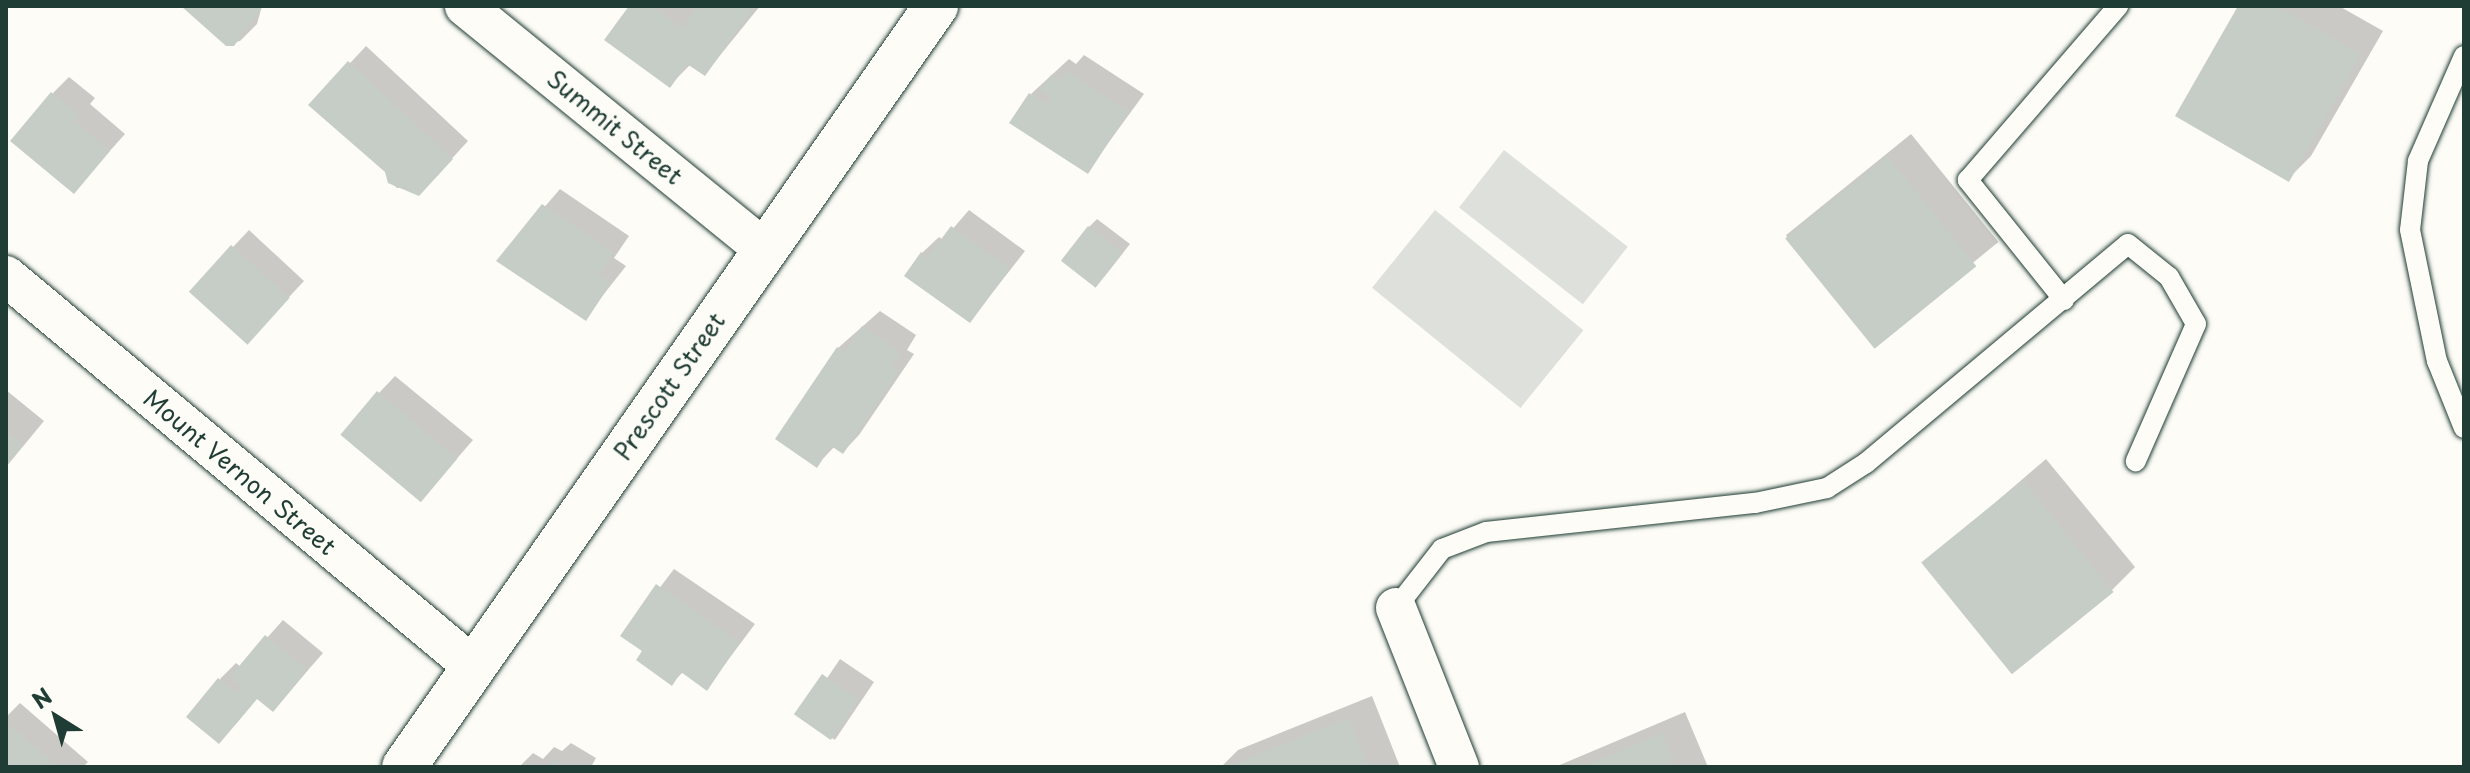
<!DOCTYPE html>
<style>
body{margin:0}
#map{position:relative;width:2470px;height:773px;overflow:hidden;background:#fdfcf7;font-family:"Playpen Sans",sans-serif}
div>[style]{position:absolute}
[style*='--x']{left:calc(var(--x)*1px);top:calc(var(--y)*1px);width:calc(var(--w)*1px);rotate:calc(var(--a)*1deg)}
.green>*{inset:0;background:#dde0db;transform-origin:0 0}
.shadow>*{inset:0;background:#0003;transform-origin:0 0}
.building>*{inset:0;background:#c6cdc7;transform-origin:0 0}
.roads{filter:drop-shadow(0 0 2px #1f3d34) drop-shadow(0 0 2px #1f3d34)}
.service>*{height:20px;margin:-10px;padding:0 10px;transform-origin:10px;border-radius:10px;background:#fdfcf7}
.minor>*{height:40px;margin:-20px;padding:0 20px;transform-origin:20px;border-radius:20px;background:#fdfcf7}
.tertiary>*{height:44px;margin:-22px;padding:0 22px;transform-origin:22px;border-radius:22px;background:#fdfcf7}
span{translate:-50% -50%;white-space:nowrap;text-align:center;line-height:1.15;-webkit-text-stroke:8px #fdfcf7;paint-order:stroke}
.street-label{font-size:24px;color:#1f3d34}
.frame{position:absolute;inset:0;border:8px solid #1f3d34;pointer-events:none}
.north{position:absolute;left:16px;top:677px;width:80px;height:80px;-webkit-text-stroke:6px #fdfcf7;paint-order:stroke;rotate:323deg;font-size:22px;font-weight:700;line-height:32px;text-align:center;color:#1f3d34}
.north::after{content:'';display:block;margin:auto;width:28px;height:36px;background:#1f3d34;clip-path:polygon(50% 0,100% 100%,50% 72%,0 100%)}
</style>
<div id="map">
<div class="green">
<i style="left:1504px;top:150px;width:157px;height:73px;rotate:38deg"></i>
<i style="left:1435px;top:210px;width:191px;height:100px;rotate:39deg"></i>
</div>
<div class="shadow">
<i style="clip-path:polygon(184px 6px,262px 6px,257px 24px,240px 41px,227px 44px)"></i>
<i style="clip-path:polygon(631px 6px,760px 6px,705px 74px,691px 64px,670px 85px)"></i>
<i style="clip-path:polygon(2241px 6px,2339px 6px,2383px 31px,2311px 156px,2288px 179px)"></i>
<i style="clip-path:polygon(366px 46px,468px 141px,435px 177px,412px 187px,397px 188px,390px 182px,387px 171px,311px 105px)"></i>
<i style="clip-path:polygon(1084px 55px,1144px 94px,1087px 172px,1031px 94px,1069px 59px,1076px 64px)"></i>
<i style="clip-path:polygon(69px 77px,95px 98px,90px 104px,125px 134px,74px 191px,53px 93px)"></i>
<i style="left:1911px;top:134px;width:139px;height:161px;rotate:51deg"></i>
<i style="clip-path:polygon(560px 189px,629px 236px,614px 258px,626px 266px,585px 318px,499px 260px)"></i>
<i style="clip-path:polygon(969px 210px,1025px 251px,970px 321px,922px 253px,939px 237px,943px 240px)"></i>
<i style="clip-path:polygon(1097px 219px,1130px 244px,1104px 277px,1089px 227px)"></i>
<i style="clip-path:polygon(249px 230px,304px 281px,263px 325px,233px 247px)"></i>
<i style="clip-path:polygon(880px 311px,916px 335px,907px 350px,914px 354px,859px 435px,843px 452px,835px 446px,817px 465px,838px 348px)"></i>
<i style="clip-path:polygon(395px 376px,473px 440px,422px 499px,379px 393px)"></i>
<i style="clip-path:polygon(6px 390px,44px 421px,6px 467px)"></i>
<i style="clip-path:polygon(2046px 459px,2135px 567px,2112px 590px,1925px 563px)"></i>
<i style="clip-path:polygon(674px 569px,755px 624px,707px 688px,683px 672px,672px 683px,645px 650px,623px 636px)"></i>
<i style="clip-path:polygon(283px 620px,323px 653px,273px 710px,258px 697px,235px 725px,220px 679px,236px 663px,241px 667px)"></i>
<i style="left:840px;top:659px;width:41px;height:70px;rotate:34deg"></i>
<i style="clip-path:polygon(1372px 696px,1400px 767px,1221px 767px,1238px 750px)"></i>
<i style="clip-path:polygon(20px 703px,88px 762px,83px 767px,6px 767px,6px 717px)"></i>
<i style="clip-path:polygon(1685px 712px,1708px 767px,1555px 767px)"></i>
<i style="clip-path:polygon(571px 743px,596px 758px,591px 767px,519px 767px,533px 753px,543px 759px,554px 747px,562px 751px)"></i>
</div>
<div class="building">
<i style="clip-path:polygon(181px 6px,263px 6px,234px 46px,226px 46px)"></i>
<i style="clip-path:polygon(629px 6px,653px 6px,683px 28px,698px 6px,755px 6px,705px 76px,687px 64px,670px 88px,604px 40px)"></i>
<i style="clip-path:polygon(2238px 6px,2277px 6px,2361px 54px,2289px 182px,2175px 116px)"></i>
<i style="clip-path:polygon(348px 61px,453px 159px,419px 196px,388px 183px,385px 172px,308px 105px)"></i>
<i style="clip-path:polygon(1066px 71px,1129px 111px,1088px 174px,1009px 123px,1029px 93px,1046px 104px,1051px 97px,1040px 90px,1051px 75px,1060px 80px)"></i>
<i style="clip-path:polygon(51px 92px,80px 116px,75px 121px,110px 151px,74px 194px,10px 141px)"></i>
<i style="left:1887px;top:156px;width:142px;height:131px;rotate:51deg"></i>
<i style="clip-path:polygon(542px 204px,614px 253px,599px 275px,611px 283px,586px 321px,496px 261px)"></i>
<i style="clip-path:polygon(951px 226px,1010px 269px,970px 323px,904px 276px,921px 252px,928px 257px)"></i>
<i style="left:1088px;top:226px;width:44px;height:44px;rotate:38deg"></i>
<i style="left:231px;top:245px;width:79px;height:63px;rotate:42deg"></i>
<i style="clip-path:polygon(862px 326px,901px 352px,892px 367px,899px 371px,843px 454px,831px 446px,817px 468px,775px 439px,837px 347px,845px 352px)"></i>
<i style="left:377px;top:391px;width:105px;height:57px;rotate:40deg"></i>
<i style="clip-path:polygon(6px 431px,23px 445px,6px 465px)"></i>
<i style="left:2023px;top:480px;width:144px;height:131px;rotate:51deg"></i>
<i style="clip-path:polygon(656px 584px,740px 642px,707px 691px,681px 672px,672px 686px,636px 660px,642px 651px,620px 636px)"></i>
<i style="clip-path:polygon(265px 635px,308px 670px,273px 712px,257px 699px,219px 744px,186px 717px,218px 678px,238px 694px,243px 687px,230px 677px)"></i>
<i style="left:822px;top:674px;width:45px;height:49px;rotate:35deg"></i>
<i style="clip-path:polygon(1349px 718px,1369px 767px,1226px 767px)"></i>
<i style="clip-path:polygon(6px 722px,58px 767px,6px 767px)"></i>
<i style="clip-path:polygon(1662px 733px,1676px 767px,1583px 767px)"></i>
<i style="clip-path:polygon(553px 758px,568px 767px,547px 767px)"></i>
</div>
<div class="roads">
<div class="service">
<i style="--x:2464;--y:56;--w:115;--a:113.7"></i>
<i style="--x:2418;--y:161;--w:69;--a:96.6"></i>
<i style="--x:2410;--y:230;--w:134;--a:78.4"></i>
<i style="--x:2437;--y:361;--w:72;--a:68.1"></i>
<i style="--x:2064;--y:300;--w:154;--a:-128.7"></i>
<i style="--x:1968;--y:180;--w:230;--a:-49.2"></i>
<i style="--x:1396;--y:608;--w:75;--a:-52.1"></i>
<i style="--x:1442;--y:549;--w:47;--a:-21.1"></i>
<i style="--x:1486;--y:532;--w:271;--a:-6.2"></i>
<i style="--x:1755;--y:503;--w:74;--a:-11.8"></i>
<i style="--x:1827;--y:488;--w:46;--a:-32.7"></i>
<i style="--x:1866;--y:463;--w:341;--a:-39.9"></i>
<i style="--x:2128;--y:244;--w:53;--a:38.8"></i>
<i style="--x:2169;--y:277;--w:54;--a:60.1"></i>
<i style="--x:2196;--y:324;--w:150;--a:113.7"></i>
</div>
<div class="minor">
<i style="--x:465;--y:6;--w:385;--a:39.1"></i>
<i style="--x:6;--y:276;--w:610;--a:39.88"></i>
<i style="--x:1396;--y:608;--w:171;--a:68.4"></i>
</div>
<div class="tertiary">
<i style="--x:404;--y:767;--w:929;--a:-55.04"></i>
</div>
</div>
<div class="street-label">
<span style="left:615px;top:127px;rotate:39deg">Summit Street</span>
<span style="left:669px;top:386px;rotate:-55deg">Prescott Street</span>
<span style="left:240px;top:472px;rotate:40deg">Mount Vernon Street</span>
</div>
<div class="frame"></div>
<div class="north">N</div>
</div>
